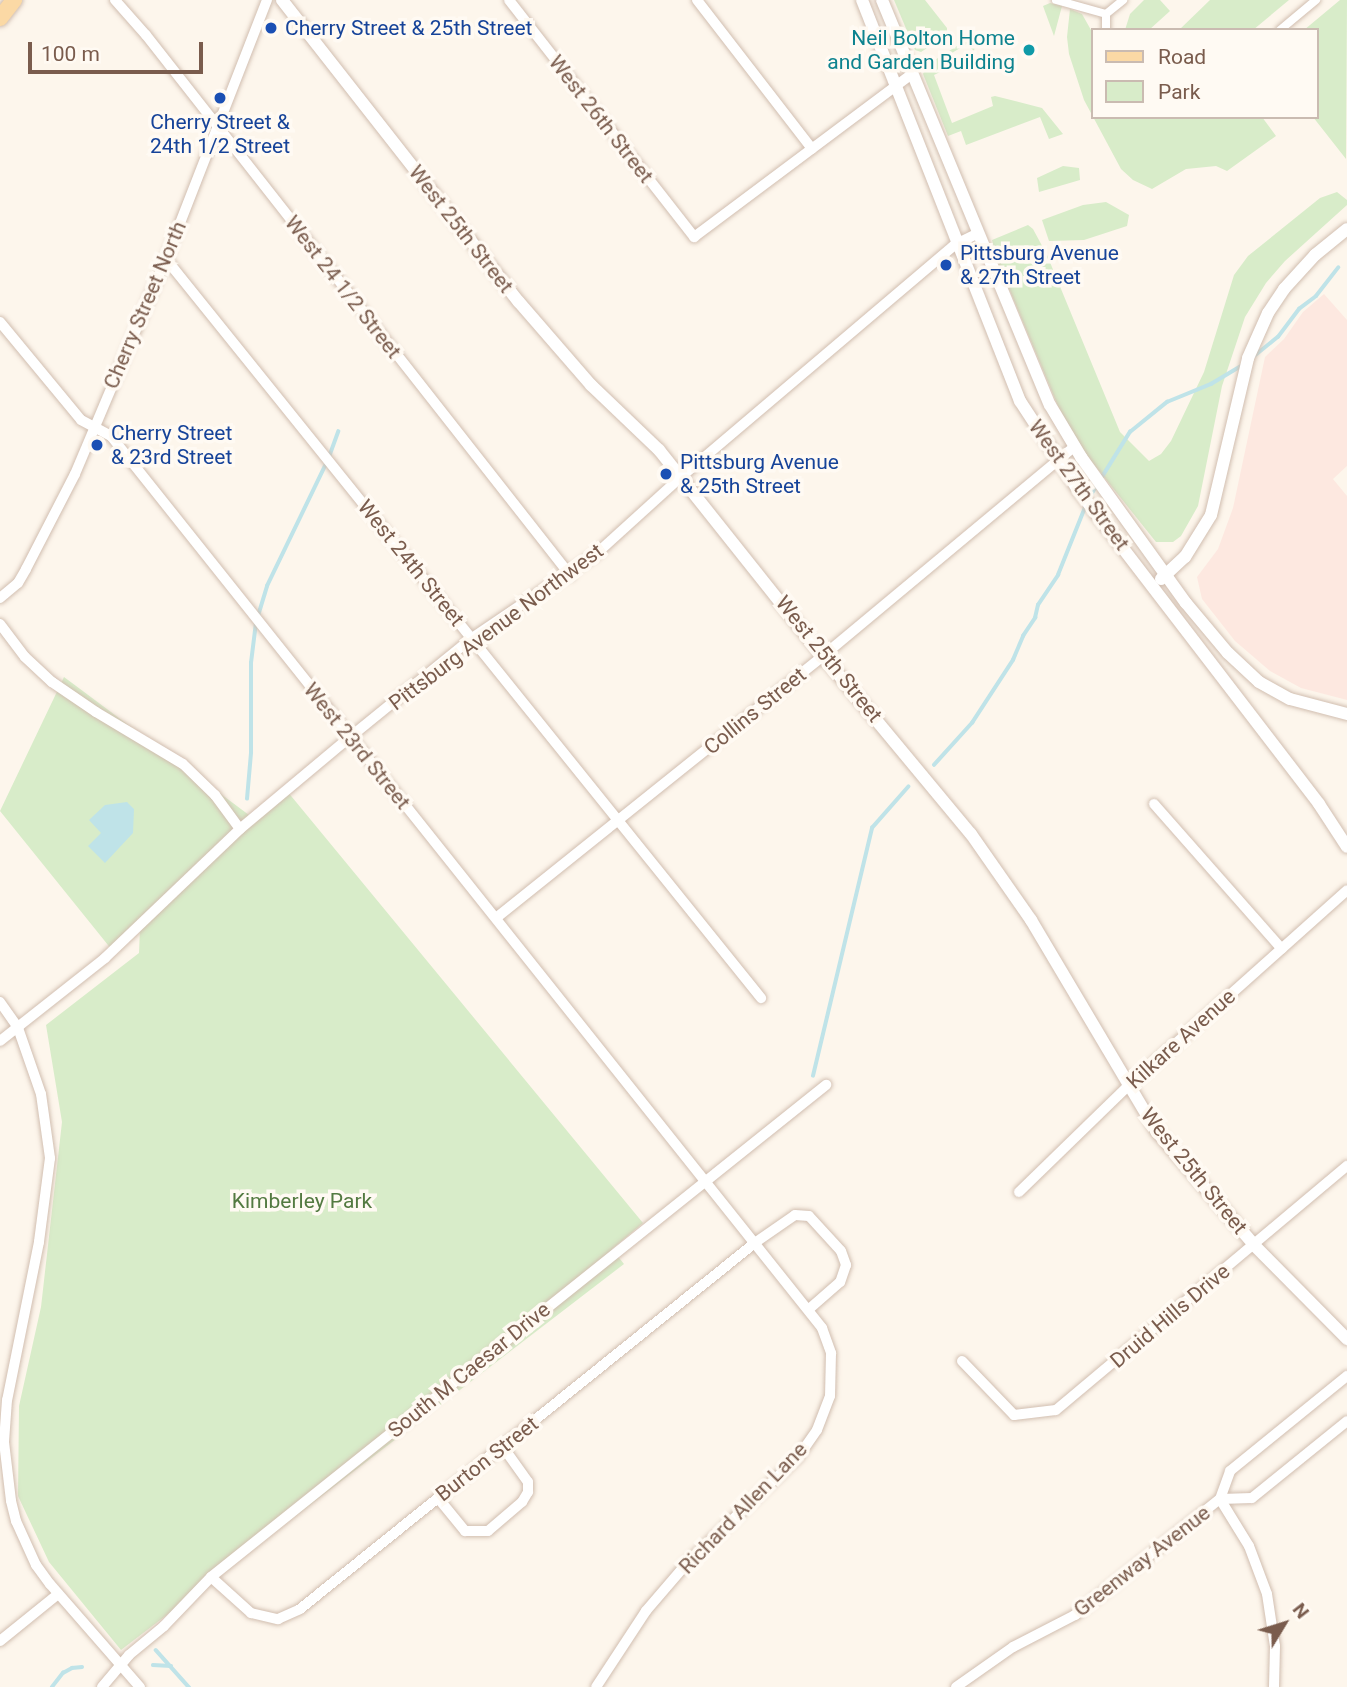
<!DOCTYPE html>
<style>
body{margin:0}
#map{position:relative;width:1347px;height:1687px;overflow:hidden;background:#fdf6ec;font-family:Roboto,sans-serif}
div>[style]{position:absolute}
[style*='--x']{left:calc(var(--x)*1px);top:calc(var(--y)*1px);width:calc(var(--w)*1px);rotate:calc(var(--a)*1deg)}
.commercial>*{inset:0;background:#fde8e0}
.green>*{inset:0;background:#d8ecc9}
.water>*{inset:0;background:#bfe3e8}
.stream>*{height:3.5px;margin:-1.75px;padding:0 1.75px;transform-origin:1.75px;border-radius:1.75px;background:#bfe3e8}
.roads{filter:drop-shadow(0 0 2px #d1beb0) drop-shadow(0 0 2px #d1beb0)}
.pedestrian>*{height:8px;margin:-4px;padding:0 4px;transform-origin:4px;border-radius:4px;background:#fff}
.minor>*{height:10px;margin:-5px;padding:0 5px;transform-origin:5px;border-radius:5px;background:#fff}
.tertiary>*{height:12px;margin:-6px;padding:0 6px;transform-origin:6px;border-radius:6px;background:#fff}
.primary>*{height:16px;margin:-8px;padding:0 8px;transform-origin:8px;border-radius:8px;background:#fbd9a5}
.dots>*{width:19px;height:19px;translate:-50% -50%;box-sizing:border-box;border:4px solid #fffaf3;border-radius:50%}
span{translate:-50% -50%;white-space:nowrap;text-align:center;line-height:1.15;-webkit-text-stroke:7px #fffaf3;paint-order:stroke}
.transit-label{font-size:21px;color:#164399}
.left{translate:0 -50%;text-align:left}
.culture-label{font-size:21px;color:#0d838f}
.right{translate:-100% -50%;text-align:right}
.street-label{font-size:21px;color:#7a5c4d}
.park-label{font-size:21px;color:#537a41}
.legend{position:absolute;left:1091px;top:28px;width:228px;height:91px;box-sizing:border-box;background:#fffaf3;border:2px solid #cabbb1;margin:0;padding:9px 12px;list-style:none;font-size:21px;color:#7a5c4d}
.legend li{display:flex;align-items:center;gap:14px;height:35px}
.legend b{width:35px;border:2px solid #cabbb1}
.north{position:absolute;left:1249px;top:1589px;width:70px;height:70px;-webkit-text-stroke:5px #fffaf3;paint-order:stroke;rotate:52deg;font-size:19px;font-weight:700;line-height:28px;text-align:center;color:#7a5c4d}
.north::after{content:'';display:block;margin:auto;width:24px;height:32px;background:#7a5c4d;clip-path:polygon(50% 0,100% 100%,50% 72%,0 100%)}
.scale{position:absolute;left:28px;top:42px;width:175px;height:32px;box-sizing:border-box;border:4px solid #7a5c4d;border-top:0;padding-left:9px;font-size:21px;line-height:24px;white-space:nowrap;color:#7a5c4d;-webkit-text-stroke:5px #fffaf3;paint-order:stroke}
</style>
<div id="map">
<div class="commercial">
<i style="clip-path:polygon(1324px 294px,1347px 320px,1347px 466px,1333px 479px,1347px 496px,1347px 700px,1301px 688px,1270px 671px,1235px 641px,1202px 599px,1197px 577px,1218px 549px,1233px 508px,1265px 357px,1284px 339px,1303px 312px)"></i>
</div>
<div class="green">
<i style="clip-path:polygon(894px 0,925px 0,947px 28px,947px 35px,921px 52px,915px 50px)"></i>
<i style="clip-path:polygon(1144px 0,1160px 0,1170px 11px,1149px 30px,1125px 30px,1130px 14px)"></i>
<i style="clip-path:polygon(1210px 0,1289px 0,1253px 30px,1179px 30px)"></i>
<i style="clip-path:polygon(1340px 0,1347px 0,1346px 159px,1313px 117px,1317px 117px,1317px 30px,1304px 30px)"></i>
<i style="clip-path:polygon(1050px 3px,1062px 6px,1054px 36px,1043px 6px)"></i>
<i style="clip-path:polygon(1070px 9px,1082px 14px,1091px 30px,1093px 117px,1262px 117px,1276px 136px,1227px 171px,1216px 166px,1186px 169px,1152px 189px,1133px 180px,1121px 169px,1084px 100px,1069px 54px,1067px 37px)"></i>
<i style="clip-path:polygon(968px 39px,975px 46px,974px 51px,967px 44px,940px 60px,946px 69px,934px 75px,952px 123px,993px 106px,991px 97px,995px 96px,1042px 108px,1063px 134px,1049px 139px,1040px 117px,966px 145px,961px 131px,948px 136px,923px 74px,927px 65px)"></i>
<i style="clip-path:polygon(1063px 166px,1079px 168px,1080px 180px,1039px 192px,1037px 178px)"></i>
<i style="clip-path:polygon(1337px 192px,1347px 200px,1347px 205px,1285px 261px,1266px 283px,1245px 317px,1222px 386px,1198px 506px,1181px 536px,1173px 542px,1156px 542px,1084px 452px,1058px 406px,998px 262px,992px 240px,1028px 225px,1033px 229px,1047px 255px,1120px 432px,1149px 461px,1161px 454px,1171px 441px,1204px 372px,1234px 275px,1248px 256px,1320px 198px)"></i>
<i style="clip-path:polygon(1106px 202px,1129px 215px,1127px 226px,1084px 240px,1049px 241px,1042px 220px,1083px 205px)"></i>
<i style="clip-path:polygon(64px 677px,253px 818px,287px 791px,643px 1223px,612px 1249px,624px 1264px,121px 1650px,49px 1562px,18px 1496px,19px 1406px,41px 1307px,62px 1122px,46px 1025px,139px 953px,140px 928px,112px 950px,0 811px)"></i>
</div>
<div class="water">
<i style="clip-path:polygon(127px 802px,134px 809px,133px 833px,105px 863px,88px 846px,101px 833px,89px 820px,105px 805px)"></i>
</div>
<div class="stream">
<i style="--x:1253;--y:357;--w:32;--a:-39"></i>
<i style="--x:1278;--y:337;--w:35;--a:-53"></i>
<i style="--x:1299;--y:309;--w:21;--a:-37"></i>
<i style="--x:1316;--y:296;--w:36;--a:-52"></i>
<i style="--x:329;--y:457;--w:27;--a:-70"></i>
<i style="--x:1089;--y:498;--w:78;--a:-58.2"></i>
<i style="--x:1130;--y:432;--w:48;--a:-39"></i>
<i style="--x:1167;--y:402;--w:48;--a:-22.2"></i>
<i style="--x:1211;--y:384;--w:35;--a:-31"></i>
<i style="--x:258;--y:616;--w:31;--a:-73"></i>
<i style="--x:267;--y:586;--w:136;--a:-64.2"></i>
<i style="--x:934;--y:765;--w:57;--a:-47.9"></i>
<i style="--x:972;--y:723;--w:75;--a:-56.9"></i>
<i style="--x:1013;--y:660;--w:26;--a:-67"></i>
<i style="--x:1023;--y:636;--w:22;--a:-56"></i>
<i style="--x:1035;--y:618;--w:13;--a:-77"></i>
<i style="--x:1038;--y:605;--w:36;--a:-56"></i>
<i style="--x:1058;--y:575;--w:75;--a:-68.2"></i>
<i style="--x:247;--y:799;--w:46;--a:-85"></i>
<i style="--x:251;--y:753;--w:90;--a:-90"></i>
<i style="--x:251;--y:663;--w:40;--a:-82.9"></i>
<i style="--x:813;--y:1076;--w:255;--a:-76.6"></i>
<i style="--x:872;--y:828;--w:55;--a:-48.7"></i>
<i style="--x:156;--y:1650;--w:50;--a:48.3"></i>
<i style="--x:153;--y:1665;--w:18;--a:3"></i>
<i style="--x:52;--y:1687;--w:18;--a:-52"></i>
<i style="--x:63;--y:1673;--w:10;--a:-29"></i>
<i style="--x:72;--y:1668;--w:10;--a:-6"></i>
</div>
<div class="roads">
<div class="pedestrian">
<i style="--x:1056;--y:0;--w:52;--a:15.6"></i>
<i style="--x:1106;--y:14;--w:22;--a:-39"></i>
<i style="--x:1106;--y:30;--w:16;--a:-90"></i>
<i style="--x:1280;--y:30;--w:47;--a:-39.8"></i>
</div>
<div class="minor">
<i style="--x:115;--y:0;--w:47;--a:48.5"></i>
<i style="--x:146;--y:35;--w:687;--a:51.86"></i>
<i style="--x:509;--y:0;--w:301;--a:52"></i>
<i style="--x:694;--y:237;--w:272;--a:-36.8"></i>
<i style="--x:697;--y:0;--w:188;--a:52.3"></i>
<i style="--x:166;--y:259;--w:949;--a:51.16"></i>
<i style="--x:0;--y:322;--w:127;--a:50.4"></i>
<i style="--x:81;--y:420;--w:34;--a:28"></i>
<i style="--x:111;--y:436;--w:1141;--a:51.44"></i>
<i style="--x:822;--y:1328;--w:27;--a:70"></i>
<i style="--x:831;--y:1353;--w:43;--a:91.3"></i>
<i style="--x:830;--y:1396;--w:36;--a:111"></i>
<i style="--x:817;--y:1430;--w:33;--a:125"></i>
<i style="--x:798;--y:1457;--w:152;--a:136.3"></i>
<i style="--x:688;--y:1562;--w:65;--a:130.6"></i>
<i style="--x:646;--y:1611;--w:91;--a:123.3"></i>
<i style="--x:0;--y:598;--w:23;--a:-40"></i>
<i style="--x:18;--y:583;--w:16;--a:-60"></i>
<i style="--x:26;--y:569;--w:107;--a:-62.7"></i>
<i style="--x:75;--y:474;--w:233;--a:-67.1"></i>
<i style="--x:166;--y:259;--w:278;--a:-68.7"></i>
<i style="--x:0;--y:624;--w:41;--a:52.9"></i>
<i style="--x:25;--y:657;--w:37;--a:43"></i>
<i style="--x:52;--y:682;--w:53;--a:34.3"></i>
<i style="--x:96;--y:712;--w:101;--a:30.9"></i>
<i style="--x:183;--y:764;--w:45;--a:44.1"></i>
<i style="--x:215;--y:795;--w:42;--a:53.7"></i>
<i style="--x:1154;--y:804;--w:193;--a:48.6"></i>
<i style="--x:496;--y:918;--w:419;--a:-38.7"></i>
<i style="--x:823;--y:656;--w:327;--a:-39.8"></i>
<i style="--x:0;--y:1002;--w:32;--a:55"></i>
<i style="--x:18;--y:1028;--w:70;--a:70.8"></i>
<i style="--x:41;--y:1094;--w:65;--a:82"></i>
<i style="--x:50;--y:1158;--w:85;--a:97.5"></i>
<i style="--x:39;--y:1242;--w:161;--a:101.4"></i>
<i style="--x:7;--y:1400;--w:42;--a:94.1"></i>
<i style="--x:4;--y:1442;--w:59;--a:83.2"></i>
<i style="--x:11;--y:1501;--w:21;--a:76"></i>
<i style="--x:16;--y:1521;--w:48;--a:65.6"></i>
<i style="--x:36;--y:1565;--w:24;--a:54"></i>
<i style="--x:50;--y:1584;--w:137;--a:48.9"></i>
<i style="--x:0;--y:1041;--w:134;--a:-38.3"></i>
<i style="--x:105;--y:958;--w:187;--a:-43.7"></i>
<i style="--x:240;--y:829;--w:142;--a:-39.9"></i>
<i style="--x:349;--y:738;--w:159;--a:-39.1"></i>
<i style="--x:472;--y:638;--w:150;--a:-34.1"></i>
<i style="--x:596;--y:554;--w:115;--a:-42.2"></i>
<i style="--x:681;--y:477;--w:360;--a:-40.3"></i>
<i style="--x:956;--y:244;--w:25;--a:-26"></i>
<i style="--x:1019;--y:1192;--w:151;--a:-44.2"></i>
<i style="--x:1127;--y:1087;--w:295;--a:-41.8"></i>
<i style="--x:962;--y:1361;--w:75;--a:46.1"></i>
<i style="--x:1014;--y:1415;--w:42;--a:-6.8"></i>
<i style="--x:1056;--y:1410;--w:380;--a:-40"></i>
<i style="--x:438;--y:1498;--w:43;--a:50.7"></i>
<i style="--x:465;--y:1531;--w:23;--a:0"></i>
<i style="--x:488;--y:1531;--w:45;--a:-40.5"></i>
<i style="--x:522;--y:1502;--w:12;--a:-59"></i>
<i style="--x:528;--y:1492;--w:10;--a:-90"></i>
<i style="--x:528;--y:1482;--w:43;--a:-125.5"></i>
<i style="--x:1220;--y:1499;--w:55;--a:58.3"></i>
<i style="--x:1249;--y:1546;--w:51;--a:69.4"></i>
<i style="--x:1267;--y:1594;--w:53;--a:81.3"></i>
<i style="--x:1275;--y:1646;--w:41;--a:91.4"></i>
<i style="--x:1220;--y:1499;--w:32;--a:-2"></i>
<i style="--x:1252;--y:1498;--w:122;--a:-39"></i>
<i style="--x:211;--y:1577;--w:54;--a:42"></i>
<i style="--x:251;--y:1613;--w:28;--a:13"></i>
<i style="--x:278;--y:1619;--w:24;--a:-24"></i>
<i style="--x:300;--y:1609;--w:585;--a:-38.83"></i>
<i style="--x:756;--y:1242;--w:47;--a:-34.7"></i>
<i style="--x:795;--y:1215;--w:14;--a:4"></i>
<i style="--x:809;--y:1216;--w:47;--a:47.6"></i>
<i style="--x:841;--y:1251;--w:15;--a:70"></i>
<i style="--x:846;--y:1265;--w:18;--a:109"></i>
<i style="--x:840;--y:1282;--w:41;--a:138.9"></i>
<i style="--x:0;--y:1641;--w:75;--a:-39"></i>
<i style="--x:102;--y:1687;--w:42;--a:-49.8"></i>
<i style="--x:129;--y:1655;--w:45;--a:-39.6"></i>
<i style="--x:164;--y:1626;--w:68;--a:-46.2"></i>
<i style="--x:211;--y:1577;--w:788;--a:-38.66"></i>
<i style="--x:956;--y:1687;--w:70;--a:-35.1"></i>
<i style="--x:1013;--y:1647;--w:70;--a:-27.3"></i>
<i style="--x:1075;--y:1615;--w:186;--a:-38.7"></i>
<i style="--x:1220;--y:1499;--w:30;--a:-70"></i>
<i style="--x:1230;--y:1471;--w:151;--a:-39.1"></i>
</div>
<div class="tertiary">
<i style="--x:282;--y:0;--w:384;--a:51.9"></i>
<i style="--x:519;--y:302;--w:110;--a:49.1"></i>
<i style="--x:591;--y:385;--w:94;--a:43.7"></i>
<i style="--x:659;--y:450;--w:263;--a:51.5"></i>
<i style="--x:823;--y:656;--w:231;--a:50.3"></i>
<i style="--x:971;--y:834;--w:105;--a:55.1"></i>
<i style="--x:1031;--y:920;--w:247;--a:59.3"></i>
<i style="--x:1157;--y:1132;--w:150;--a:49.3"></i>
<i style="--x:1255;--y:1246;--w:131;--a:45.3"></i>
<i style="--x:862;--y:0;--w:431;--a:68.5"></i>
<i style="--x:1020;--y:401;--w:108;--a:56.8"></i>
<i style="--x:1079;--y:491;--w:394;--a:52.5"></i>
<i style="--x:1319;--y:804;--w:51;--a:56.9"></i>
<i style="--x:882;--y:0;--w:438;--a:67.5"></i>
<i style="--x:1050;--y:405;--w:61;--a:59.2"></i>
<i style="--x:1081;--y:457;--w:180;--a:54.3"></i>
<i style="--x:1186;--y:603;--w:65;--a:50"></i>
<i style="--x:1228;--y:653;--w:42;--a:43.1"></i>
<i style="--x:1259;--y:682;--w:35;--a:29"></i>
<i style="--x:1290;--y:699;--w:59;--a:14.7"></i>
<i style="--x:1161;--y:579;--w:33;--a:-43"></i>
<i style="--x:1185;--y:557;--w:49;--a:-58.2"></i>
<i style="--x:1211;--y:515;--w:161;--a:-76.7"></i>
<i style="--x:1248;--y:358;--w:49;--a:-66"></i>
<i style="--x:1268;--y:313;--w:29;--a:-56"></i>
<i style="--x:1284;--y:289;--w:46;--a:-47.6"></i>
<i style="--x:1315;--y:255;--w:41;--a:-39.1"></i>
</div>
<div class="primary">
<i style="--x:0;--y:18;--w:23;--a:-52"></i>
</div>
</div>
<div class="dots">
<i style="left:271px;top:28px;background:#1a4fb4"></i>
<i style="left:1029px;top:50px;background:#0f9aa8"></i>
<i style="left:220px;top:98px;background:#1a4fb4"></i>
<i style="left:946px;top:265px;background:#1a4fb4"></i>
<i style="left:97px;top:445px;background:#1a4fb4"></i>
<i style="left:666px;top:474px;background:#1a4fb4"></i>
</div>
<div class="transit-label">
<span class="left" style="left:285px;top:28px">Cherry Street &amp; 25th Street</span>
<span style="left:220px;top:134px">Cherry Street &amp;<br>24th 1/2 Street</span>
<span class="left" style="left:960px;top:265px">Pittsburg Avenue<br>&amp; 27th Street</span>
<span class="left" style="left:111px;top:445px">Cherry Street<br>&amp; 23rd Street</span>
<span class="left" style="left:680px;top:474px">Pittsburg Avenue<br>&amp; 25th Street</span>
</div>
<div class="culture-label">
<span class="right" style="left:1015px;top:50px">Neil Bolton Home<br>and Garden Building</span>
</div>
<div class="street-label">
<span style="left:601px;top:119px;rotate:52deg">West 26th Street</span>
<span style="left:461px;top:229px;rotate:52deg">West 25th Street</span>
<span style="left:343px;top:287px;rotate:52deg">West 24 1/2 Street</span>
<span style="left:145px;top:305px;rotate:-67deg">Cherry Street North</span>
<span style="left:1079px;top:485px;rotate:54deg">West 27th Street</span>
<span style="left:411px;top:563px;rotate:51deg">West 24th Street</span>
<span style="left:496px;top:627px;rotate:-37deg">Pittsburg Avenue Northwest</span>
<span style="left:829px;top:659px;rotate:51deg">West 25th Street</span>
<span style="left:755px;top:711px;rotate:-39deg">Collins Street</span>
<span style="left:357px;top:746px;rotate:51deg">West 23rd Street</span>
<span style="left:1181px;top:1039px;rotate:-42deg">Kilkare Avenue</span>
<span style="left:1194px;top:1171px;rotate:51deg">West 25th Street</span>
<span style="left:1170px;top:1316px;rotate:-40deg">Druid Hills Drive</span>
<span style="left:469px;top:1370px;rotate:-39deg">South M Caesar Drive</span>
<span style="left:487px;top:1459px;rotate:-38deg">Burton Street</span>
<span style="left:743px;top:1508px;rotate:-46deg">Richard Allen Lane</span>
<span style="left:1142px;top:1561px;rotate:-38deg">Greenway Avenue</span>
</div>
<div class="park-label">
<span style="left:302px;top:1201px">Kimberley Park</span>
</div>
<ul class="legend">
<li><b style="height:9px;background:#fbd9a5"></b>Road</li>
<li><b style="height:19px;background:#d8ecc9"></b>Park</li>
</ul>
<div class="north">N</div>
<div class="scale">100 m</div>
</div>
